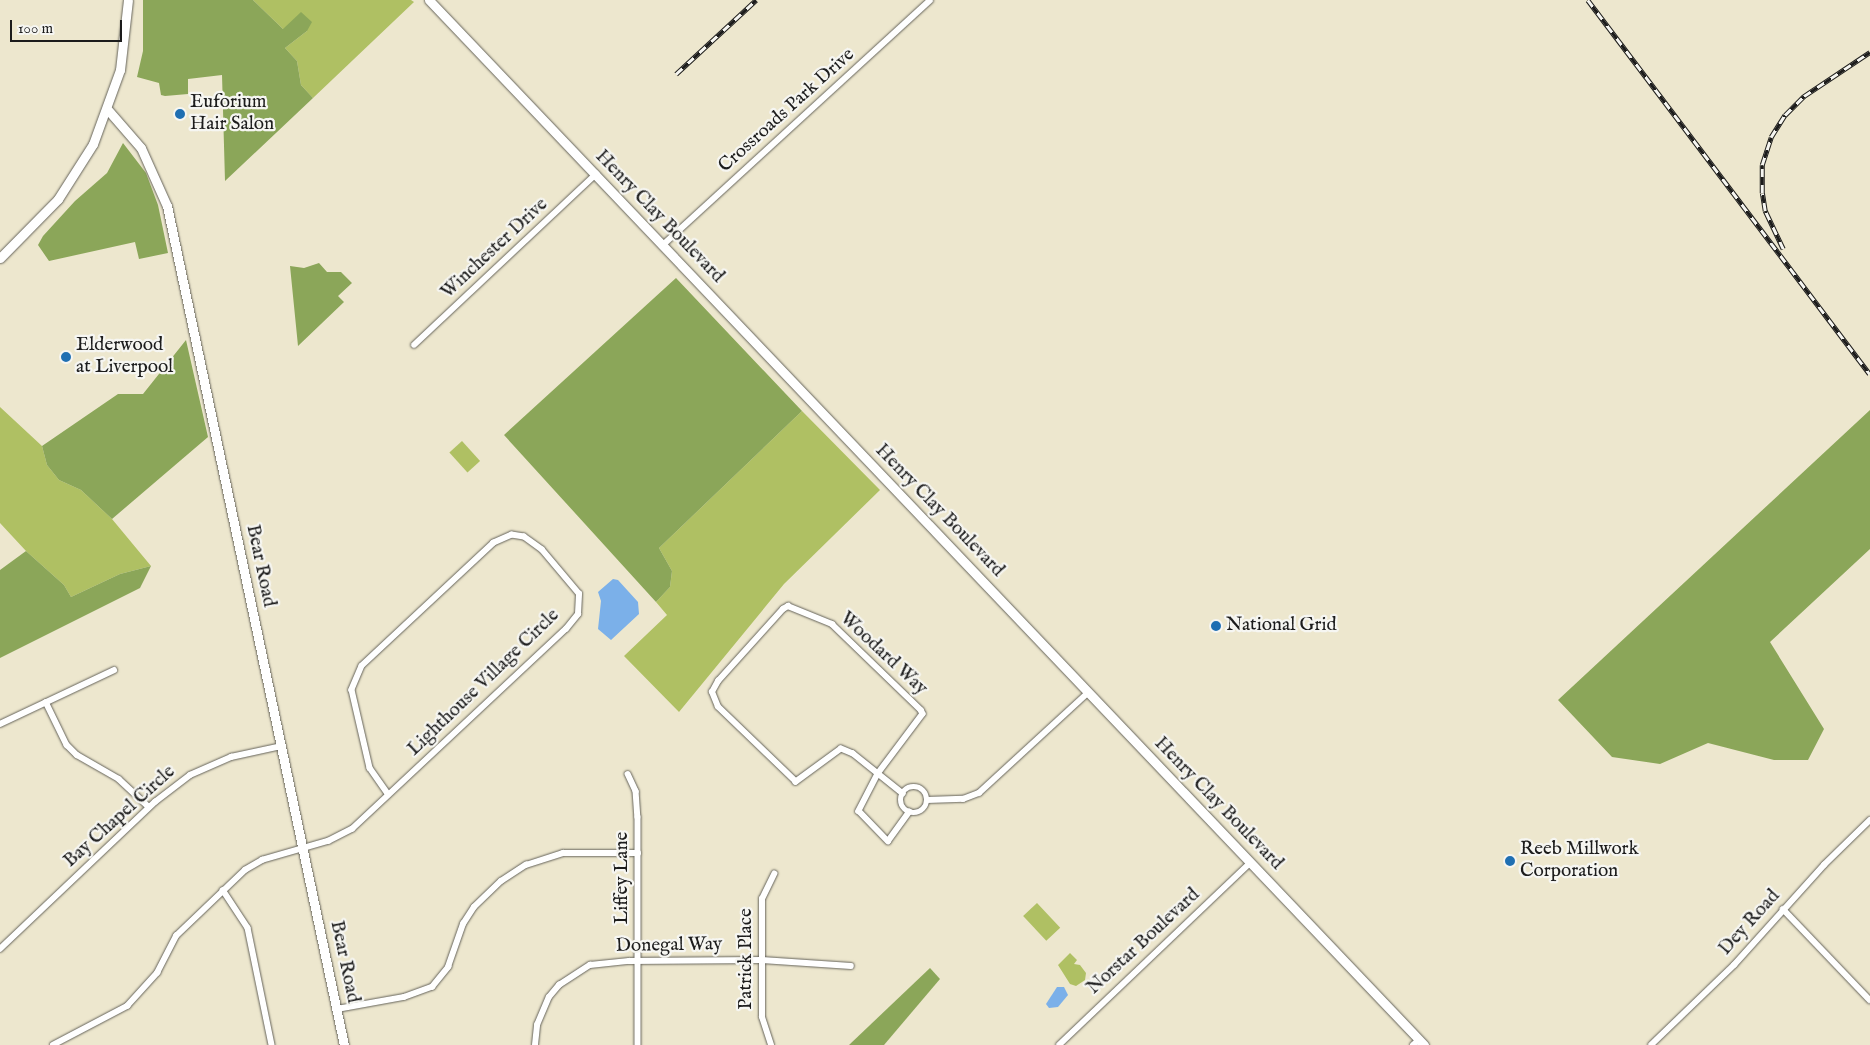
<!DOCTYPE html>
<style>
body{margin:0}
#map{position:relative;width:1870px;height:1045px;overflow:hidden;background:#ede7ce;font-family:"IM FELL English",serif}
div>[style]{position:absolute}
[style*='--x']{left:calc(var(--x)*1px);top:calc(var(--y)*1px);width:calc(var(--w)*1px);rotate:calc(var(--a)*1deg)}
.green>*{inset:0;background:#afc063;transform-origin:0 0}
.forest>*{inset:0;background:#8ba659}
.water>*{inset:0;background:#7bb0e9}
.roads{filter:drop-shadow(0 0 1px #65635a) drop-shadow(0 0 1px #65635a)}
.street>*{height:5.5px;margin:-2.75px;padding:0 2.75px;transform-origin:2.75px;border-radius:2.75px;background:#fff}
.street>.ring{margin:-2.75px;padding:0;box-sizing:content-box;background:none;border:5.5px solid #fff;border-radius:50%}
.secondary>*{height:9px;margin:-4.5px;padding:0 4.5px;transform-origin:4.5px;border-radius:4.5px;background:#fff}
.rail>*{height:4.5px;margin-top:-2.25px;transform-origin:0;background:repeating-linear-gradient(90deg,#f6f6f2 0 8px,#1c1c1c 0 16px);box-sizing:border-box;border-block:1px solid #1c1c1c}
.dots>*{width:14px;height:14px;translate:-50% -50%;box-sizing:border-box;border:2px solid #f6f6f2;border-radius:50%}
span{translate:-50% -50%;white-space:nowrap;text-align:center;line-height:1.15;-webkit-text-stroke:4.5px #f6f6f2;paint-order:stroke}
.poi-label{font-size:19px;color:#1c1c1c}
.left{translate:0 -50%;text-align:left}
.street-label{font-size:19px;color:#1c1c1c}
.scale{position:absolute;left:10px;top:20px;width:112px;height:22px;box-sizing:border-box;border:2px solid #1c1c1c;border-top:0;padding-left:6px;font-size:15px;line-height:18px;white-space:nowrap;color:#1c1c1c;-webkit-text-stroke:4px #f6f6f2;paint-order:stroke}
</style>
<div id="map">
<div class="green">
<i style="clip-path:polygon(253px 0,411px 0,414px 2px,313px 98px,301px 85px,297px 61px,285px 48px,307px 31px,283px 29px)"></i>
<i style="clip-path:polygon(0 407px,42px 446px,47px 465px,59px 480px,81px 490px,112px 519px,151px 566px,120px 574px,71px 597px,64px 585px,26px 551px,0 523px)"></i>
<i style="clip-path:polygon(802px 411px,880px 490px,784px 584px,679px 712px,624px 656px,667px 615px,656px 602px,670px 587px,672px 571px,659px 548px)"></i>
<i style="left:462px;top:441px;width:27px;height:17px;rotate:48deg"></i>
<i style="left:1037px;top:903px;width:34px;height:19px;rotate:47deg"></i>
<i style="clip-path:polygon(1070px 953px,1077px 960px,1074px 964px,1080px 965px,1086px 973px,1085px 980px,1076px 986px,1070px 984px,1058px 965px)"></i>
</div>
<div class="forest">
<i style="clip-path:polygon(143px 0,253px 0,283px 29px,301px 12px,312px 22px,307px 31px,285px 48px,297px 61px,301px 85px,313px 98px,225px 181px,222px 75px,188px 79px,188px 94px,165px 96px,161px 95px,159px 83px,137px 77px,143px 51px)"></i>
<i style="clip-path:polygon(123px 143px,146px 173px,158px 205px,168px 253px,139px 259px,135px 242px,49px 261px,38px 245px,43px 236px,75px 201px,107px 173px)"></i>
<i style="clip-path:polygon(319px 263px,327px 272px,341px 272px,352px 283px,338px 296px,344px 302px,298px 346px,290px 266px,304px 268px)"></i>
<i style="clip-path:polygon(676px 278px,802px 411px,659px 548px,672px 571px,670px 587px,656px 602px,504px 435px)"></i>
<i style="clip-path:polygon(186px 340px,208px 437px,112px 519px,81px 490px,59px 480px,47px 465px,42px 446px,118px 394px,143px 394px)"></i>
<i style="clip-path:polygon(1870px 410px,1870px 549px,1770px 642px,1824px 729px,1808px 760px,1774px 760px,1708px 743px,1660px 764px,1612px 757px,1558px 700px)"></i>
<i style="clip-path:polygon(26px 551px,64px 585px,71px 597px,120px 574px,151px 566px,140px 588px,0 658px,0 570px)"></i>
<i style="clip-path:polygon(930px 968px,940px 979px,884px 1045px,849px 1045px)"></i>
</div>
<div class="water">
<i style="clip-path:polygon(613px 579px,618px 580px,638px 602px,639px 614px,611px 640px,598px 629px,601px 601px,598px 592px)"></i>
<i style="clip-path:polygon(1057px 987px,1064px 987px,1068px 995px,1058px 1007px,1049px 1008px,1046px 1004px)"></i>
</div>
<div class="roads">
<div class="street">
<i style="--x:663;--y:245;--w:362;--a:-42.5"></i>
<i style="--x:414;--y:345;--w:250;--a:-43.2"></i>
<i style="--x:46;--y:702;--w:48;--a:64"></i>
<i style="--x:67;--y:745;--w:14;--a:45"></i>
<i style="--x:77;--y:755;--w:48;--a:29.7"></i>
<i style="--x:119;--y:779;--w:41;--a:43"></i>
<i style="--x:0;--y:724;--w:126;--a:-25.3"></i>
<i style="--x:628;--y:774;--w:19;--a:65"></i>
<i style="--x:636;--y:791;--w:26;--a:86"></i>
<i style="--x:638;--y:817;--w:228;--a:90"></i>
<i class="ring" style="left:901px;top:787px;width:20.5px;height:20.5px"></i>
<i style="--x:903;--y:794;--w:64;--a:-141.3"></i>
<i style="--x:853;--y:754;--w:13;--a:-157"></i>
<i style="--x:841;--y:749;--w:56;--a:143.7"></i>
<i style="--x:796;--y:782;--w:108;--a:-136.1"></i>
<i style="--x:718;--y:707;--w:16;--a:-112"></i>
<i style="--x:712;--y:692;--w:13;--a:-61"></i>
<i style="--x:718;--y:681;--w:97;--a:-47.9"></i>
<i style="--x:783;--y:609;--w:6;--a:-31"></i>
<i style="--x:788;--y:606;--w:48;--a:22.2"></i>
<i style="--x:832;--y:624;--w:124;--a:44"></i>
<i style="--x:921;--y:710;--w:4;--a:63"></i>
<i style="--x:923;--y:714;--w:75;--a:126.9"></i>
<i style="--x:878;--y:774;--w:42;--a:117.2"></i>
<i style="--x:859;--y:811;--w:42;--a:46"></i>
<i style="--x:888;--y:841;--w:36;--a:-54"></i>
<i style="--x:927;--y:800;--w:36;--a:-2"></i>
<i style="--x:963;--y:799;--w:17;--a:-21"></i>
<i style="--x:979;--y:793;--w:149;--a:-42.6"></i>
<i style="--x:223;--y:890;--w:45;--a:56.7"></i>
<i style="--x:248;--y:928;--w:119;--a:78.4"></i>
<i style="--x:1783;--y:909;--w:126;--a:46.3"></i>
<i style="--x:0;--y:949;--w:214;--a:-43.5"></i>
<i style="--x:155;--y:802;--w:44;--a:-37.6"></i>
<i style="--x:190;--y:775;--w:45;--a:-23.7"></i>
<i style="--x:231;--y:757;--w:52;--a:-12.2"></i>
<i style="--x:337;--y:1009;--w:68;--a:-10.2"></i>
<i style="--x:404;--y:997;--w:30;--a:-20"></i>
<i style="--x:432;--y:987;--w:26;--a:-51"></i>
<i style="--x:448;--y:967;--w:46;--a:-70.8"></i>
<i style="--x:463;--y:924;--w:20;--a:-57"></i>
<i style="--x:474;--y:907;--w:37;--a:-44"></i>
<i style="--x:501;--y:881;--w:30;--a:-33"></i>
<i style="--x:526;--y:865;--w:39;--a:-18"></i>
<i style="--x:563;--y:853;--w:75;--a:0"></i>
<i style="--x:53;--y:1045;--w:84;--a:-27.8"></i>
<i style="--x:127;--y:1006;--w:45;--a:-47.7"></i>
<i style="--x:157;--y:973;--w:42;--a:-62.8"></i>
<i style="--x:176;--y:936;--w:95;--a:-43.7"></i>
<i style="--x:245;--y:870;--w:20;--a:-30"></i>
<i style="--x:262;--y:860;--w:69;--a:-16.1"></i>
<i style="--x:328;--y:841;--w:27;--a:-27"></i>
<i style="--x:352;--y:829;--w:293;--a:-43.1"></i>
<i style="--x:566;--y:629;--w:19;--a:-51"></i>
<i style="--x:578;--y:614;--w:20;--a:-87"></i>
<i style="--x:579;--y:594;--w:57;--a:-130.1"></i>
<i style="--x:542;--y:550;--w:22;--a:-144"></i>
<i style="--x:524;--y:537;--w:12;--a:-171"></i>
<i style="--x:512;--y:535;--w:20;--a:156"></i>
<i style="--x:494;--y:543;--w:180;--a:137"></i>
<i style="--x:362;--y:666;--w:26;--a:113"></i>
<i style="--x:352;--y:690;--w:80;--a:77"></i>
<i style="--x:370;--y:768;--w:32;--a:55"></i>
<i style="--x:535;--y:1045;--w:20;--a:-84"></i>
<i style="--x:537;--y:1025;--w:30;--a:-67"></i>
<i style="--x:549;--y:997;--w:16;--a:-50"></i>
<i style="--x:559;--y:985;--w:37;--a:-33"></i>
<i style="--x:590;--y:965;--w:39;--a:-6"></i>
<i style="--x:629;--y:961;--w:133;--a:-0.4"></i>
<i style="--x:762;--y:960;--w:89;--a:3.9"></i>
<i style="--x:771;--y:1045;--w:29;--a:-108"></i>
<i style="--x:762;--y:1017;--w:118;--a:-90"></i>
<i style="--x:762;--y:899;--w:28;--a:-64"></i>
<i style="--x:1059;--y:1045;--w:265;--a:-43.6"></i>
<i style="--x:1413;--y:1045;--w:8;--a:-40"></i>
<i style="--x:1651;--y:1045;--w:115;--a:-43.9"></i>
<i style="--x:1734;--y:965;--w:135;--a:-48"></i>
<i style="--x:1824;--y:865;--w:64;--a:-44.4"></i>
</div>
<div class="secondary">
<i style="--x:429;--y:0;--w:1443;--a:46.4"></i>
<i style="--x:108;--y:110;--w:50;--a:49"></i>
<i style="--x:141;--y:148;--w:64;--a:65.9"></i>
<i style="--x:167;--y:206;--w:857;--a:78.09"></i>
<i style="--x:0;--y:258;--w:83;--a:-45.5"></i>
<i style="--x:58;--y:199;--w:65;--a:-57.5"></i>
<i style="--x:93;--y:144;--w:79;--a:-70"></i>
<i style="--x:120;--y:70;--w:70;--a:-83.5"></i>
</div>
</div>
<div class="rail">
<i style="--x:1588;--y:0;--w:468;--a:53"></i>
<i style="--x:676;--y:74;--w:109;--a:-42.8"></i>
<i style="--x:1783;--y:249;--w:42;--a:-115.3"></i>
<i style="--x:1765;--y:211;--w:18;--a:-99"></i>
<i style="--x:1762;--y:193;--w:28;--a:-90"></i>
<i style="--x:1762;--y:165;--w:29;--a:-72"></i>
<i style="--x:1771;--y:137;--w:26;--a:-58"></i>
<i style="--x:1785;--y:115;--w:27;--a:-45"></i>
<i style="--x:1804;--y:96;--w:79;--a:-33.7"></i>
</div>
<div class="dots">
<i style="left:180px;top:114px;background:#1f6fb2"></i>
<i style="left:66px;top:357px;background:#1f6fb2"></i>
<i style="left:1216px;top:626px;background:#1f6fb2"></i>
<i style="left:1510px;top:861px;background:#1f6fb2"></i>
</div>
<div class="poi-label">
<span class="left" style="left:190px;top:114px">Euforium<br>Hair Salon</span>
<span class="left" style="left:76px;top:357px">Elderwood<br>at Liverpool</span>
<span class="left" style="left:1226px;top:626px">National Grid</span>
<span class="left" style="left:1520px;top:861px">Reeb Millwork<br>Corporation</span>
</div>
<div class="street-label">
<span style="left:787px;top:111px;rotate:-42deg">Crossroads Park Drive</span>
<span style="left:659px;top:217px;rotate:46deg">Henry Clay Boulevard</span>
<span style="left:495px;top:249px;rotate:-43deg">Winchester Drive</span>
<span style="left:939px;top:511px;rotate:46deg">Henry Clay Boulevard</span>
<span style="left:260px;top:566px;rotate:78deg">Bear Road</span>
<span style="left:883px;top:654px;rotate:43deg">Woodard Way</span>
<span style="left:484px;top:683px;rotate:-44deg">Lighthouse Village Circle</span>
<span style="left:1218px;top:804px;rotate:46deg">Henry Clay Boulevard</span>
<span style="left:120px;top:817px;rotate:-42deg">Bay Chapel Circle</span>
<span style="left:623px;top:878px;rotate:-90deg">Liffey Lane</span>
<span style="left:1750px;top:923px;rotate:-48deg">Dey Road</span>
<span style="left:1144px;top:942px;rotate:-43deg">Norstar Boulevard</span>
<span style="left:669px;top:946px;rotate:-1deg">Donegal Way</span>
<span style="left:747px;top:959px;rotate:-90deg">Patrick Place</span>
<span style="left:344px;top:962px;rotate:78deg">Bear Road</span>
</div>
<div class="scale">100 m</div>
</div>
